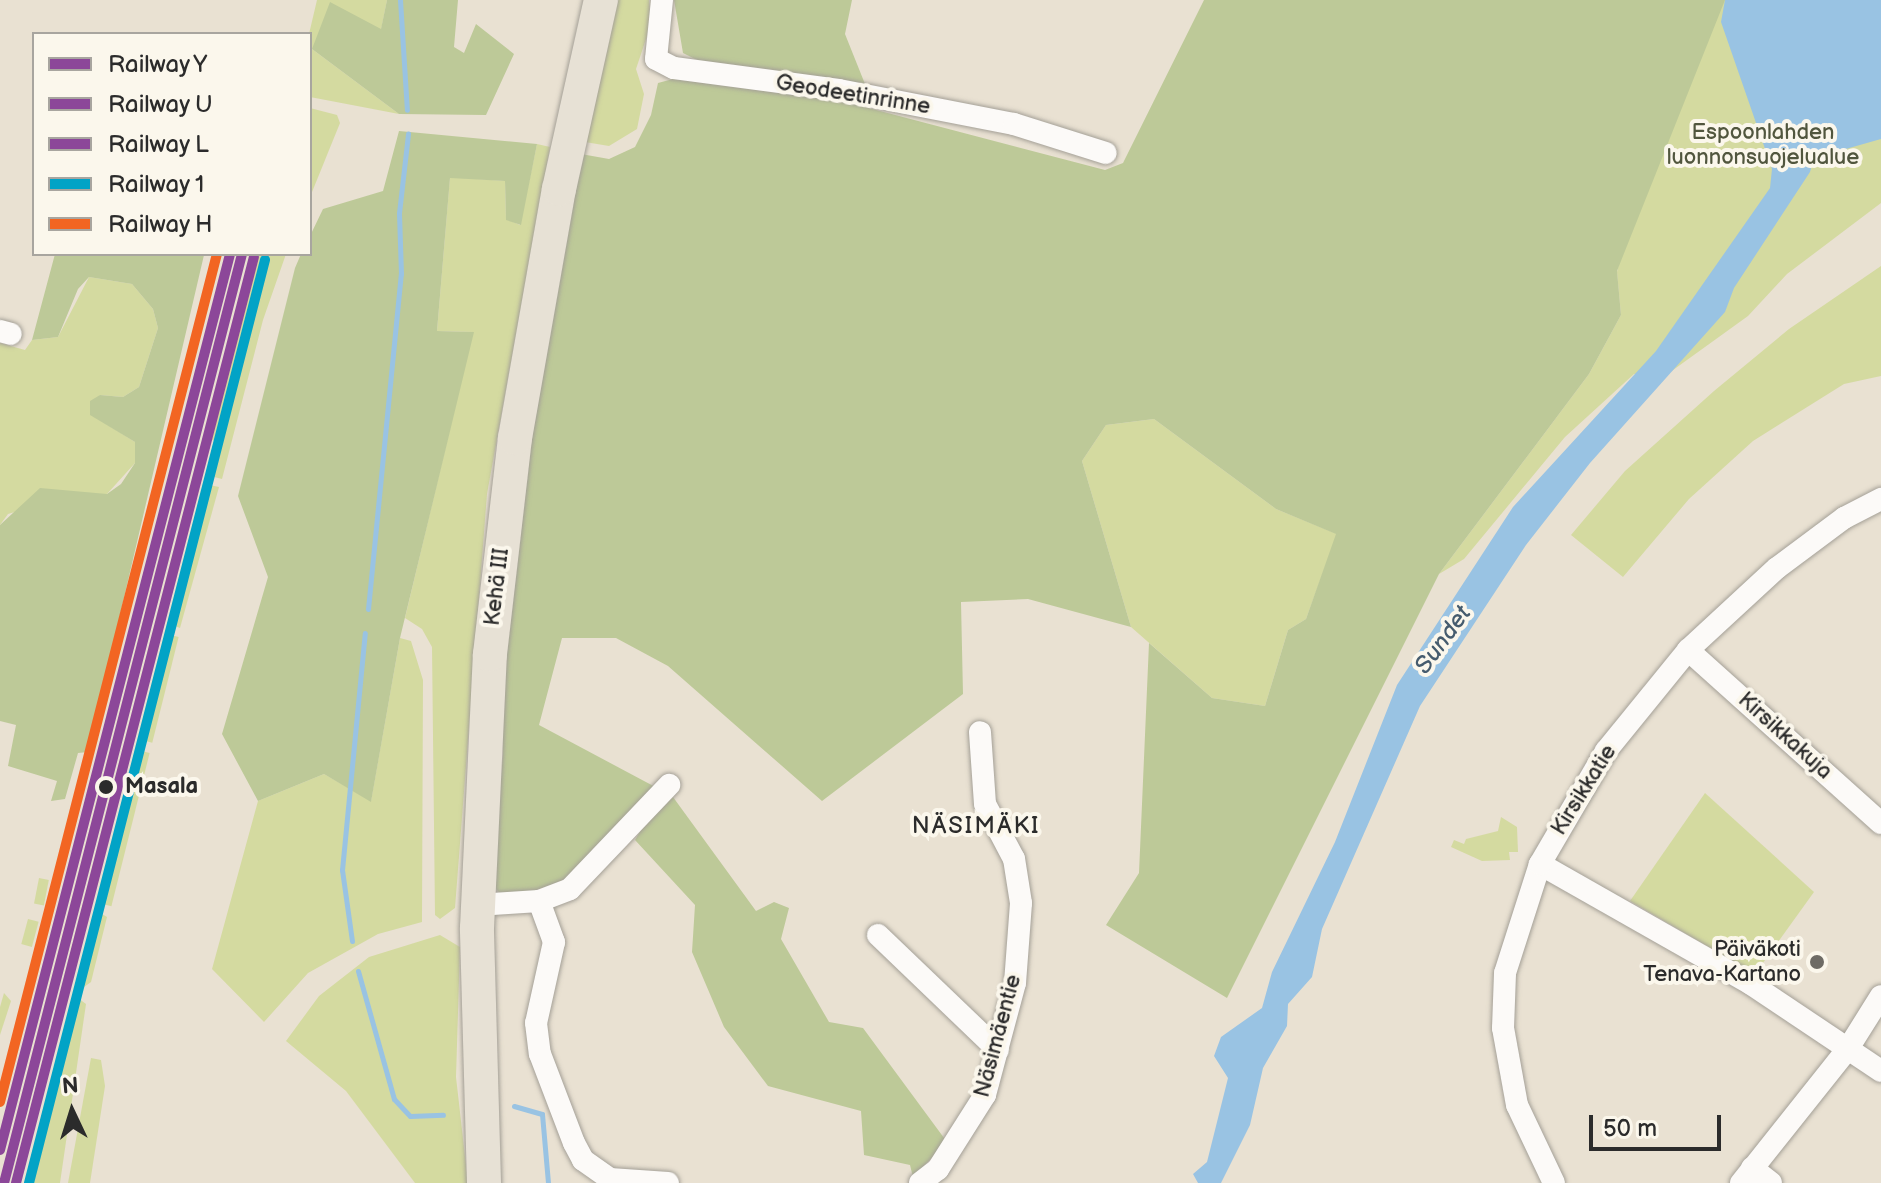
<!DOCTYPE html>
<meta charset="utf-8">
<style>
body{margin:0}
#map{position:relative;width:1881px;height:1183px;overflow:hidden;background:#e9e1d2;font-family:"Balsamiq Sans",sans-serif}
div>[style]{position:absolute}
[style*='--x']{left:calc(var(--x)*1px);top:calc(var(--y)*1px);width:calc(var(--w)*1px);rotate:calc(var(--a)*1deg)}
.green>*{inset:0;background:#d4daa0;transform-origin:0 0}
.forest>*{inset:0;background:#bdc998}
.water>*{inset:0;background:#99c3e3}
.stream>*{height:5px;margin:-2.5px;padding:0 2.5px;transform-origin:2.5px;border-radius:2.5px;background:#99c3e3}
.roads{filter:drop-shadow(0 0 2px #a4a097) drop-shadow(0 0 2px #a4a097)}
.minor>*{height:22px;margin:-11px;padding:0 11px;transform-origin:11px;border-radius:11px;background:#fcfaf8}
.highway>*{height:34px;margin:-17px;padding:0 17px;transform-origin:17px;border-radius:17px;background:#e7e1d5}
.rail-1>*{height:10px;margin:-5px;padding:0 5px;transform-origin:5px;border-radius:5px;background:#8c4799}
.rail-2>*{height:10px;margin:-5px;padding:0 5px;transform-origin:5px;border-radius:5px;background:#8c4799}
.rail-3>*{height:10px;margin:-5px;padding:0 5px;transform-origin:5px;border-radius:5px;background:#8c4799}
.rail-4>*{height:10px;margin:-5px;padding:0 5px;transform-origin:5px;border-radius:5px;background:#02a3c6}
.rail-5>*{height:10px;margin:-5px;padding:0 5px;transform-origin:5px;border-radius:5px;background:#f26522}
.dots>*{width:22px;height:22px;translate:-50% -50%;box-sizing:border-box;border:4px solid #fbf7ec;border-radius:50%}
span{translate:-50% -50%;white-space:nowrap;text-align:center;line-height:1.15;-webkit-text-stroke:8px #fbf7ec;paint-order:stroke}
.street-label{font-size:22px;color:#2b2b2b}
.park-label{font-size:22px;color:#51563e}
.stop-label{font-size:22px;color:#2b2b2b;font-weight:700}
.left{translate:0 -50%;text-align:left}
.poi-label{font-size:22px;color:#2b2b2b}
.right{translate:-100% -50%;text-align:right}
.water-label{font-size:24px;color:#465c6e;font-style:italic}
.neighbourhood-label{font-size:24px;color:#2b2b2b;letter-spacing:2px}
.legend{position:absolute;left:32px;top:32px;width:280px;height:224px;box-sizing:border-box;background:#fbf7ec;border:2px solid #a8a59f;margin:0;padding:10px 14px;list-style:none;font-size:24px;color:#2b2b2b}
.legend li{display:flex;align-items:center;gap:16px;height:40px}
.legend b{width:40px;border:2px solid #a8a59f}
.north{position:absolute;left:32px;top:1071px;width:80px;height:80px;-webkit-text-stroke:6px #fbf7ec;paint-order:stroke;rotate:356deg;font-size:22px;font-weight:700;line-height:32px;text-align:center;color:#2b2b2b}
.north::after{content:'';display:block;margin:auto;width:28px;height:36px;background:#2b2b2b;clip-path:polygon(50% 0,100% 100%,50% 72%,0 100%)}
.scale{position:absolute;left:1589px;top:1115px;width:132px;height:36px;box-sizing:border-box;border:4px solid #2b2b2b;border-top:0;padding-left:10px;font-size:24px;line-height:28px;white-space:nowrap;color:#2b2b2b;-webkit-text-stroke:6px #fbf7ec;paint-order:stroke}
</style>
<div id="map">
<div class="green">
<i style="clip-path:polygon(317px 0,387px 0,381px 30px,312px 49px,399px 114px,310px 97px,309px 34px)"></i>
<i style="clip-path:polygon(616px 0,649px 0,651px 24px,636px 69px,644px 94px,637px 129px,609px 146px,585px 142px)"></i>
<i style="clip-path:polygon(1683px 0,1881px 0,1881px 203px,1787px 274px,1748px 316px,1662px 378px,1634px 374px,1565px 437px,1464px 559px,1439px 574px,1589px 374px,1621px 315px,1617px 272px)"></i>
<i style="clip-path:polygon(310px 108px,337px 115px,340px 123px,310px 197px)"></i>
<i style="clip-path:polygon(537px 144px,550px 147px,487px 494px,455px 908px,440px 919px,435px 915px,432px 647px,422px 629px,405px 618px,473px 332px,437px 331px,450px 177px,505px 181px,506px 219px,520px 225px)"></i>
<i style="clip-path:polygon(256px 254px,286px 254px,263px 320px,222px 479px,206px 475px,215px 441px,207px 438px,215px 427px)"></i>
<i style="clip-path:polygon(1881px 266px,1881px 376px,1844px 384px,1753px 441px,1689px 499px,1623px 577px,1571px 535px,1625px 471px,1714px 391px,1789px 329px)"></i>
<i style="clip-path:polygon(89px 277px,132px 284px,153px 309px,158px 328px,139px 387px,123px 397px,100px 395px,90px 414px,135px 442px,135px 463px,107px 494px,76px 494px,8px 514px,0 525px,0 343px,25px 350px,32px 340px,58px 337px)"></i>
<i style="clip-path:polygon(1154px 419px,1276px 509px,1337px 534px,1306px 619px,1288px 630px,1265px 706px,1212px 698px,1131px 627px,1082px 461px,1106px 425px)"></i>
<i style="clip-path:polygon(205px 484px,219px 487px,180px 628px,170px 624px)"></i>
<i style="left:167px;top:634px;width:12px;height:109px;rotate:14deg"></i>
<i style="clip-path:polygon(400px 638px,411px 641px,423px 680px,422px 922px,378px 934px,308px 973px,264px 1022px,212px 969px,258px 801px,324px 774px,371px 801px)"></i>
<i style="left:138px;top:750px;width:12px;height:158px;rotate:14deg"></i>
<i style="clip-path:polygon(1705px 793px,1814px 892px,1755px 974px,1630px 901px)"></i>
<i style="clip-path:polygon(1501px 817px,1517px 827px,1518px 852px,1509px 852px,1510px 860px,1482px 861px,1451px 847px,1454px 840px,1464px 844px,1466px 839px,1498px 831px)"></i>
<i style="left:39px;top:878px;width:10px;height:26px;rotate:11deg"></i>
<i style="clip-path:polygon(97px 911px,107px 917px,91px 982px,84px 987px,81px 974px)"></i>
<i style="left:28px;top:919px;width:11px;height:26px;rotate:15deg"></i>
<i style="clip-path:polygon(440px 935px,460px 947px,456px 1077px,468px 1183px,415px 1183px,346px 1091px,286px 1041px,319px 996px,369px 957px)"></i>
<i style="clip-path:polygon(4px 993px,11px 1001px,0 1035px,0 1007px)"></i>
<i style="clip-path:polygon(78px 998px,86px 1004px,60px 1183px,30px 1183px)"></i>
<i style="clip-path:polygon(91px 1058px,101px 1060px,105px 1086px,90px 1183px,68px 1183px)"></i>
</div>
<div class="forest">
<i style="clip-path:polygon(387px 0,458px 0,454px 47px,464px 53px,476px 24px,514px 54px,486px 115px,399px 114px,312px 49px,330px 2px,381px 29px)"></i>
<i style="clip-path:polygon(674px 0,852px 0,845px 34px,865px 84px,709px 66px,683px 53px)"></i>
<i style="clip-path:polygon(1204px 0,1725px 0,1617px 271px,1621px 315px,1589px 374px,1439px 574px,1227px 998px,1106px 925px,1139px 873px,1149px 643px,1212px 698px,1265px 706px,1288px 630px,1306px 619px,1336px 534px,1276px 509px,1154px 419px,1106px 425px,1082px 461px,1131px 627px,1028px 599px,961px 602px,963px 694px,822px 801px,668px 666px,616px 638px,562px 638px,539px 725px,659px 789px,563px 882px,542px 892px,501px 894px,491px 884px,503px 755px,500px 705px,528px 451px,581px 154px,609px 159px,635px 147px,651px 115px,658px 83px,673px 79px,842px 101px,1105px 170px,1123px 163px)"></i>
<i style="clip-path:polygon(399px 131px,537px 144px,521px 225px,506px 220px,505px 181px,450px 178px,437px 331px,474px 332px,400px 638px,371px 802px,324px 774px,258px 801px,222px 734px,268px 577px,238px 496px,295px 268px,301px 254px,310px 254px,310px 236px,323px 209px,383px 191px)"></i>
<i style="clip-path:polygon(55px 254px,204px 255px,88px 752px,78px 753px,65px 799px,51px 801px,57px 781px,8px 766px,16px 725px,0 721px,0 525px,40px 488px,107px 494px,121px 484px,135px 463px,135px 442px,90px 415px,90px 401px,100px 395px,123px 397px,139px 387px,158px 328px,153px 309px,132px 284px,89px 277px,78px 289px,58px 337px,32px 340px)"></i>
<i style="clip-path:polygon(673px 797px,756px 911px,774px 902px,789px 908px,781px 939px,829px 1022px,863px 1028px,947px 1142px,913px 1177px,910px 1165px,864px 1155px,861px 1111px,768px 1086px,724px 1027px,692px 952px,695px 905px,635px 840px,650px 815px)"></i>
</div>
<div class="water">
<i style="clip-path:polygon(1725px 0,1881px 0,1881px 139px,1814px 158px,1810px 172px,1734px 288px,1725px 312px,1590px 463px,1526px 545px,1420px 706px,1322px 929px,1312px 977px,1288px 1004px,1287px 1026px,1263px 1068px,1250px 1125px,1221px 1183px,1198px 1183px,1193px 1174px,1207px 1162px,1228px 1078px,1214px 1056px,1221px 1037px,1262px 1008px,1272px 972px,1335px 842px,1397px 685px,1513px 507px,1656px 351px,1770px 188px,1772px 169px,1721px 22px)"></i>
</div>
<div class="stream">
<i style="--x:400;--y:0;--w:110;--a:86.4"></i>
<i style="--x:368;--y:609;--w:337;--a:-84.4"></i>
<i style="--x:401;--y:274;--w:61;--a:-91.9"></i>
<i style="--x:399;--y:213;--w:80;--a:-83.5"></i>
<i style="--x:352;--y:941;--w:72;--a:-98"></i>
<i style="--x:342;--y:870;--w:238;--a:-84.5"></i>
<i style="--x:358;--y:971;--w:133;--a:74.3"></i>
<i style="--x:394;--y:1099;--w:23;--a:47"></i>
<i style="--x:410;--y:1116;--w:33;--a:-2"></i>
<i style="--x:514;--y:1106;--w:29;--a:16"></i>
<i style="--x:542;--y:1114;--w:69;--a:85"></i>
</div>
<div class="roads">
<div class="minor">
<i style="--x:662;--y:0;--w:59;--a:95.8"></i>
<i style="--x:656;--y:59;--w:20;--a:27"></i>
<i style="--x:674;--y:68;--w:166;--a:7.6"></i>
<i style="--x:839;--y:90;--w:178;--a:11"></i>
<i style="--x:1014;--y:124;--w:96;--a:17.5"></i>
<i style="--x:0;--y:331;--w:11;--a:15"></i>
<i style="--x:1688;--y:650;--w:259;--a:41.9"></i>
<i style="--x:1540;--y:864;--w:243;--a:29.6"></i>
<i style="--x:1751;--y:984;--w:156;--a:33.8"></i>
<i style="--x:539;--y:901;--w:44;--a:69.9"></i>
<i style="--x:554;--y:942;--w:83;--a:102.5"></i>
<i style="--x:536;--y:1023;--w:31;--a:83"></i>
<i style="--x:540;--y:1054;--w:95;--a:69.1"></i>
<i style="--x:574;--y:1143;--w:19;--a:62"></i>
<i style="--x:583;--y:1160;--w:33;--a:35"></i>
<i style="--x:610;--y:1179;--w:58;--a:3.9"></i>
<i style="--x:477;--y:905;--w:62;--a:-3.7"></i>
<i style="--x:539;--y:901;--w:33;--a:-21"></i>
<i style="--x:570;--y:889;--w:144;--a:-46.4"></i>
<i style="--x:878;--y:935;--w:166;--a:43.8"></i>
<i style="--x:1752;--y:1168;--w:24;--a:38"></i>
<i style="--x:920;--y:1183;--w:23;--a:-38"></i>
<i style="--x:938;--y:1169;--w:88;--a:-57.6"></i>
<i style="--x:985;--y:1095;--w:116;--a:-75"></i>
<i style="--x:1015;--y:983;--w:80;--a:-85.7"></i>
<i style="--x:1021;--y:903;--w:45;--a:-99"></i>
<i style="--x:1014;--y:859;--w:62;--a:-117.8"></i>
<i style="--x:985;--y:804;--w:72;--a:-94"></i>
<i style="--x:1554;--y:1183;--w:86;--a:-115.4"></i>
<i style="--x:1517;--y:1105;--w:78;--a:-100.3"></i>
<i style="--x:1503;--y:1028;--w:55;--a:-87.9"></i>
<i style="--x:1505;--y:973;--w:114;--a:-72.2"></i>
<i style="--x:1540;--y:864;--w:131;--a:-59.7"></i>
<i style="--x:1606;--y:751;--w:130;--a:-50.9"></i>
<i style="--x:1688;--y:650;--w:121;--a:-42.7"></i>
<i style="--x:1777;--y:568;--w:84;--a:-36.7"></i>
<i style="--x:1844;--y:518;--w:42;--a:-27.2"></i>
<i style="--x:1741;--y:1183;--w:174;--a:-51.5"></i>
<i style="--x:1849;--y:1047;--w:60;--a:-57.9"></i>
</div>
<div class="highway">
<i style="--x:484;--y:1183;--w:255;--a:-91.6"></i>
<i style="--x:477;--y:928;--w:274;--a:-87.3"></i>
<i style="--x:490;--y:654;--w:217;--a:-83.4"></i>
<i style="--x:515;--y:438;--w:253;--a:-80"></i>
<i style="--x:559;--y:189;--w:194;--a:-77.5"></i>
</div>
</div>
<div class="rail-1">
<i style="--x:4;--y:1183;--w:959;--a:-75.63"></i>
</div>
<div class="rail-2">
<i style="--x:16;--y:1183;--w:956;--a:-75.59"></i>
</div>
<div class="rail-3">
<i style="--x:0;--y:1150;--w:925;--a:-75.6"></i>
</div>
<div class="rail-4">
<i style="--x:29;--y:1183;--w:953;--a:-75.66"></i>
</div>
<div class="rail-5">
<i style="--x:0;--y:1102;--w:875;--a:-75.65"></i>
</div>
<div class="dots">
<i style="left:106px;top:787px;background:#2b2b2b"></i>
<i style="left:1817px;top:962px;background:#6e6b65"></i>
</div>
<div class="street-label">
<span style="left:853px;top:95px;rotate:9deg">Geodeetinrinne</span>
<span style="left:497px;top:587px;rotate:-83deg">Kehä III</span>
<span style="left:1785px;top:736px;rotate:42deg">Kirsikkakuja</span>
<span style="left:1584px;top:790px;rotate:-58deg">Kirsikkatie</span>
<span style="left:998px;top:1036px;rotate:-75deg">Näsimäentie</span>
</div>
<div class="park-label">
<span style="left:1763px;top:145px">Espoonlahden<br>luonnonsuojelualue</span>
</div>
<div class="stop-label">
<span class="left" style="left:125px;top:787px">Masala</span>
</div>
<div class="poi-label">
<span class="right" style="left:1801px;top:962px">Päiväkoti<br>Tenava-Kartano</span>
</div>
<div class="water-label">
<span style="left:1443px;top:640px;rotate:-54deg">Sundet</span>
</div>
<div class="neighbourhood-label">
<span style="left:976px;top:826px">NÄSIMÄKI</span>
</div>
<ul class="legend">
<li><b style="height:10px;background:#8c4799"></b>Railway Y</li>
<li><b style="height:10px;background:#8c4799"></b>Railway U</li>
<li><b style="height:10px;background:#8c4799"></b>Railway L</li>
<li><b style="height:10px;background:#02a3c6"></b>Railway 1</li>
<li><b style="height:10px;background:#f26522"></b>Railway H</li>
</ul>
<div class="north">N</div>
<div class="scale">50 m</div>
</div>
